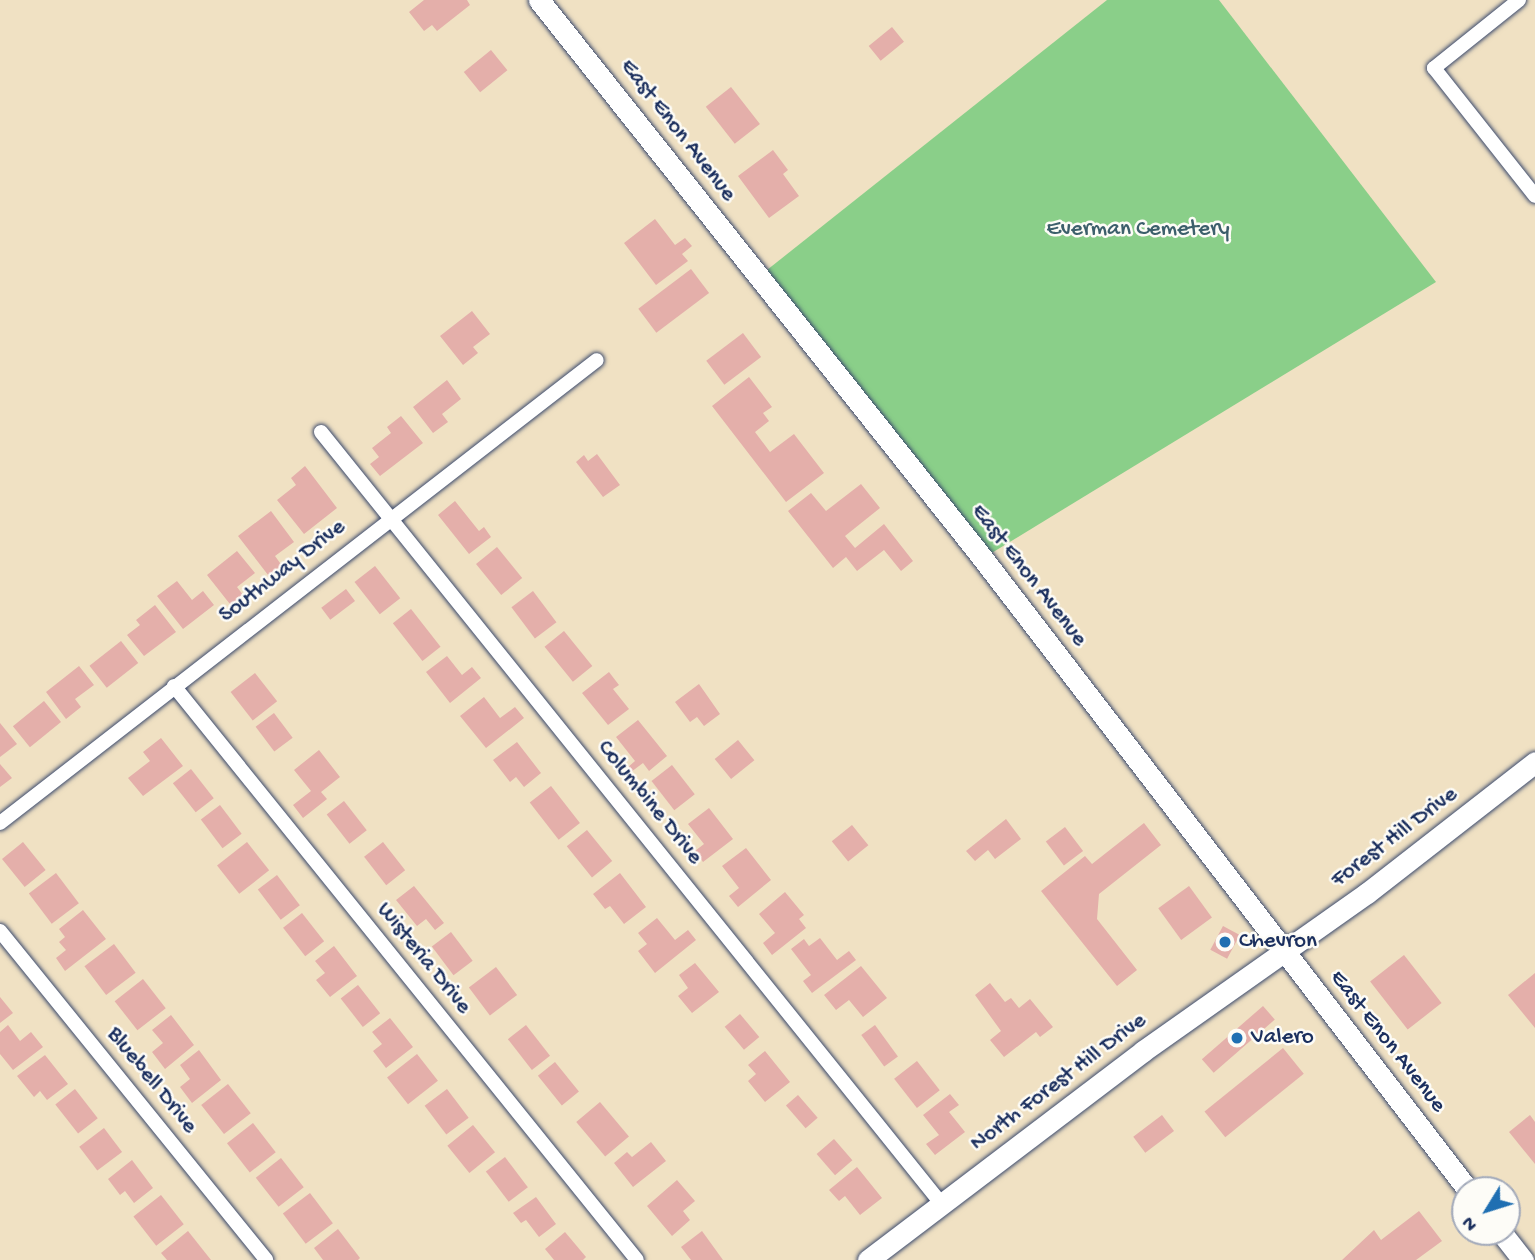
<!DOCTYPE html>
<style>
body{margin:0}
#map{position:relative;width:1535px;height:1260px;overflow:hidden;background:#f0e1c3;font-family:"Gochi Hand",sans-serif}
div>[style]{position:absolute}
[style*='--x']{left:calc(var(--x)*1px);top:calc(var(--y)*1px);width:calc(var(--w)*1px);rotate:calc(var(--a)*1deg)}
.green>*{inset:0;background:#8acf89}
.building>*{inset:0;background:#e4afaa;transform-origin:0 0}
.roads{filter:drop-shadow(0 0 2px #3b4a6d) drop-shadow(0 0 2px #3b4a6d)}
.street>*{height:14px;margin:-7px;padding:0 7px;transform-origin:7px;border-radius:7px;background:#fff}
.secondary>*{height:21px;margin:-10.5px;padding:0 10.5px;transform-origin:10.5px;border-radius:10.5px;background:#fff}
.dots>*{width:19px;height:19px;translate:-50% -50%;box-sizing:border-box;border:4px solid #fdfcf7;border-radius:50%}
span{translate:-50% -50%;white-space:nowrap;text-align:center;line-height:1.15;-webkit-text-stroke:5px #fdfcf7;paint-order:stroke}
.street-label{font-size:23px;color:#1b2f5e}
.park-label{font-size:23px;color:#3c5f6b}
.poi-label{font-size:23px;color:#1b2f5e}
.left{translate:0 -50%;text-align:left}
.north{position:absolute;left:1451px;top:1176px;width:70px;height:70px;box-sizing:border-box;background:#fdfcf7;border:2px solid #a3aaba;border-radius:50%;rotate:232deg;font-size:19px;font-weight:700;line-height:28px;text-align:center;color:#1b2f5e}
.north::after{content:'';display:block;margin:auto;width:24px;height:32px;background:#1f6fb2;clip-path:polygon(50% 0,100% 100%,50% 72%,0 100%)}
</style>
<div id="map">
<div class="green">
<i style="clip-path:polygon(1107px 0,1219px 0,1436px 282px,990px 554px,767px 270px)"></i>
</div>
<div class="building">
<i style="clip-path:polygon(424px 0,467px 0,470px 5px,437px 31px,432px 25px,424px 31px,409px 12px)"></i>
<i style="left:892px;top:27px;width:19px;height:30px;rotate:51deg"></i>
<i style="left:491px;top:50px;width:26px;height:35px;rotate:51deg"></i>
<i style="left:731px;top:87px;width:47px;height:32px;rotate:52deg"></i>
<i style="clip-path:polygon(773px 150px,788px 170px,783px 174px,799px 196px,769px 218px,738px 176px)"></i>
<i style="clip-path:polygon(655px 219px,675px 245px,685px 238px,692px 246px,682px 254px,688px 261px,656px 285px,624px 243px)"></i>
<i style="left:691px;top:269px;width:30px;height:66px;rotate:53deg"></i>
<i style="clip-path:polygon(472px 311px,490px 334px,473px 347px,478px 353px,463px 365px,440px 336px)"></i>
<i style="left:743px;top:333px;width:30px;height:46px;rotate:53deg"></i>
<i style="clip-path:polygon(749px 377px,772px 407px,763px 413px,769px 421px,755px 432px,770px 452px,794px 434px,824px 473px,786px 502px,712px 406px)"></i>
<i style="clip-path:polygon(447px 380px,461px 399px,442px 414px,448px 422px,433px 433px,413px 407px)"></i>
<i style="clip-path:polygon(401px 416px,423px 443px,380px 476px,370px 464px,379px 457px,372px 448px,391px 433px,387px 427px)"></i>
<i style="clip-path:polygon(597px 454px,620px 485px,603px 497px,576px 462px,584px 455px,588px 461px)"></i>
<i style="clip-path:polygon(305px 466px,337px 508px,304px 534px,277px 500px,296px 485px,291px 478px)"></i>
<i style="clip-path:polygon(861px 484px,880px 508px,845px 536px,855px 548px,884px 524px,913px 561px,901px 571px,884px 550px,857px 571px,846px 557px,833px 568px,788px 511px,811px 493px,826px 511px)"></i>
<i style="clip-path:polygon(455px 501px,479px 531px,484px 527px,491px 537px,469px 554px,438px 515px)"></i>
<i style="clip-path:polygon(271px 511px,294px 542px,275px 556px,288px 574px,275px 584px,238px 536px)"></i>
<i style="left:497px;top:547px;width:40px;height:27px;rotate:51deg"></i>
<i style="clip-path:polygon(237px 551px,255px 573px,237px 587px,250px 604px,237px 613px,207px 575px)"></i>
<i style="left:375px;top:566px;width:41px;height:26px;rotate:52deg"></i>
<i style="clip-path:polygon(177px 581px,192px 600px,203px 591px,214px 605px,183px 629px,157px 596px)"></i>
<i style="left:346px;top:589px;width:15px;height:31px;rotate:53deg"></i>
<i style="left:533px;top:591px;width:39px;height:27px;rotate:53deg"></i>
<i style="clip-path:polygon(155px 605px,176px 632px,144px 656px,127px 635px,140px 625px,136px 620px)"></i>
<i style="left:411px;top:609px;width:48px;height:23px;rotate:52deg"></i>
<i style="left:564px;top:631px;width:45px;height:25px;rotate:51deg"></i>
<i style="left:121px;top:641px;width:28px;height:40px;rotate:52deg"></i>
<i style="clip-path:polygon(447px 656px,462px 675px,472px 667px,481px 678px,450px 703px,426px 672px)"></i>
<i style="clip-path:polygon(79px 666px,94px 685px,75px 699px,81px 707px,66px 719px,46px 692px)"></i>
<i style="clip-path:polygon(609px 672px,619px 685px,613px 689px,629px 709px,608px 725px,582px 693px)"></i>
<i style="left:255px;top:673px;width:36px;height:31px;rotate:52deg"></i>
<i style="clip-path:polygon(699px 684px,720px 714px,704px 726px,697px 717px,690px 722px,675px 702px)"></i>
<i style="clip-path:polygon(484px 697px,500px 718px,515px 707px,524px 718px,486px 748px,460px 716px)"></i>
<i style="left:44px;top:701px;width:27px;height:40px;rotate:51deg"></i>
<i style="left:274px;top:713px;width:31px;height:23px;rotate:53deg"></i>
<i style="clip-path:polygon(638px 720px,667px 756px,649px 771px,643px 763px,631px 772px,627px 768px,635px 761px,616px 737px)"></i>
<i style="clip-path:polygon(0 723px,17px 744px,0 757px)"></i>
<i style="clip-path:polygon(161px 738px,183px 766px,143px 796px,128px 778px,150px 761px,143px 752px)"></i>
<i style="left:738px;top:740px;width:26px;height:30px;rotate:51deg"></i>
<i style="clip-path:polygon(517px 742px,541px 773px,524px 787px,516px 777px,510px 782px,493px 760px)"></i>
<i style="clip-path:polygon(319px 750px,340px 777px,321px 792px,327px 799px,303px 818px,293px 805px,311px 791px,294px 770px)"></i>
<i style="clip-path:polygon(0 764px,12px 778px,0 787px)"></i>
<i style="left:672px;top:765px;width:37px;height:26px;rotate:52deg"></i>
<i style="left:191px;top:769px;width:37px;height:23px;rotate:52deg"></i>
<i style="left:551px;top:786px;width:47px;height:27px;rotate:52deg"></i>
<i style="left:344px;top:801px;width:37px;height:22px;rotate:52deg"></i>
<i style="left:220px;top:805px;width:36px;height:24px;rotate:53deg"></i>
<i style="clip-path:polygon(709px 808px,733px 839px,703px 862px,695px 851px,704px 844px,688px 824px)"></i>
<i style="clip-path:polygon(1006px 819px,1021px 839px,995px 859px,988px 850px,975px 861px,966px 851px)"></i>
<i style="clip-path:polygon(1144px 823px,1161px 845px,1099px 894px,1097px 919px,1137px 970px,1117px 986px,1041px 891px,1085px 856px,1092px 864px)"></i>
<i style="left:852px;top:825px;width:26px;height:26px;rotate:51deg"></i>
<i style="left:1065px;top:827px;width:30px;height:24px;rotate:53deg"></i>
<i style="left:587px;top:830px;width:40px;height:26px;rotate:51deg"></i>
<i style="left:23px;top:842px;width:36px;height:27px;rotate:51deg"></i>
<i style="left:247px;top:842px;width:36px;height:38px;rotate:52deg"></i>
<i style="left:383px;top:842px;width:36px;height:24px;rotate:52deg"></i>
<i style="clip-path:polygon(746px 848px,771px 880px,738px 907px,729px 896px,739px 888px,722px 866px)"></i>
<i style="left:56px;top:873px;width:38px;height:34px;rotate:53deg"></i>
<i style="clip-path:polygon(620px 873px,646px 907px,624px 924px,610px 906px,605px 909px,593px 894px)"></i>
<i style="left:277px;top:875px;width:38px;height:24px;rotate:53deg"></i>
<i style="clip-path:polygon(414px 886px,444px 923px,435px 930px,426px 919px,417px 926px,396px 900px)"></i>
<i style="left:1189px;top:886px;width:39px;height:38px;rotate:54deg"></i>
<i style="clip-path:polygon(785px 892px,804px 915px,799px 919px,806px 928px,772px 955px,763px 943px,775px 933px,759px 914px)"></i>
<i style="clip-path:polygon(83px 910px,106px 939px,65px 971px,56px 958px,66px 950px,59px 942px,65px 937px,59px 929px)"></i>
<i style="left:302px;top:913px;width:36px;height:24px;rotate:52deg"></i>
<i style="clip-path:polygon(657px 918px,675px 940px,688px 930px,696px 940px,655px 973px,638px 951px,647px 944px,638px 933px)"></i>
<i style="left:1223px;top:926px;width:19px;height:27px;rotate:28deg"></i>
<i style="left:451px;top:932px;width:36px;height:24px;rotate:53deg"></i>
<i style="clip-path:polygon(820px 938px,837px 960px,849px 951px,856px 960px,812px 993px,803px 981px,811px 975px,791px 949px,804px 939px,809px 946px)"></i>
<i style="left:114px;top:944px;width:36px;height:37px;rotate:53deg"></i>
<i style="clip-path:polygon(334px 946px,357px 976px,330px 997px,316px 980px,325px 973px,315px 961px)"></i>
<i style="left:1404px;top:955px;width:61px;height:43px;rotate:52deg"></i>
<i style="clip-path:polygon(695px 963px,719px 992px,692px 1013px,678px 996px,688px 988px,679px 975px)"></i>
<i style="clip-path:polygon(861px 966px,887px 998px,863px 1017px,849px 1000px,836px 1010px,824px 995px)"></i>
<i style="left:496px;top:967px;width:35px;height:34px;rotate:53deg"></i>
<i style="clip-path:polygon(1535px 973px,1535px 1028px,1508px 995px)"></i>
<i style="left:143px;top:979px;width:37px;height:36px;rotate:52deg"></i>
<i style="clip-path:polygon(990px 983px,1005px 1002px,1011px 998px,1019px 1008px,1030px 999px,1053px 1027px,1040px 1037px,1036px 1032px,1004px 1057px,990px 1040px,1001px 1031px,975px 995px)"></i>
<i style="left:358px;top:985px;width:36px;height:22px;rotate:52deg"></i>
<i style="clip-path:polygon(0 997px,13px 1013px,0 1023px)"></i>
<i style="left:1263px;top:1006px;width:18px;height:81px;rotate:49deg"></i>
<i style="left:740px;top:1014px;width:30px;height:20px;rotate:50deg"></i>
<i style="clip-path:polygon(171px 1015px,194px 1045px,165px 1069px,152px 1052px,163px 1043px,152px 1030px)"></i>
<i style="clip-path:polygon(390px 1018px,413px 1047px,386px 1068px,373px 1051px,382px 1044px,372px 1032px)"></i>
<i style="clip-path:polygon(8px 1025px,20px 1041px,31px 1032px,43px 1047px,13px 1070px,0 1054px,0 1032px)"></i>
<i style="left:526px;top:1025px;width:39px;height:23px;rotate:52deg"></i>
<i style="left:875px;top:1025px;width:39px;height:17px;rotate:54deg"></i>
<i style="left:1283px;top:1048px;width:33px;height:101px;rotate:51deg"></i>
<i style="clip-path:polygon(199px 1050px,221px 1080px,192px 1103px,180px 1087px,190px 1079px,180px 1065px)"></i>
<i style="clip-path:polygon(765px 1051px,790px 1082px,765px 1102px,748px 1081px,756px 1074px,748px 1065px)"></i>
<i style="left:417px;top:1054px;width:34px;height:38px;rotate:52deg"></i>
<i style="clip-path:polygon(45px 1055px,68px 1084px,47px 1100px,40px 1091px,34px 1097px,17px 1076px)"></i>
<i style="left:917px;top:1061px;width:37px;height:29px;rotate:52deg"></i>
<i style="left:555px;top:1062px;width:38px;height:22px;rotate:51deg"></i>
<i style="left:228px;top:1084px;width:37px;height:34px;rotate:52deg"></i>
<i style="left:75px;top:1089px;width:37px;height:25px;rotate:52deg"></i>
<i style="left:447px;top:1089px;width:36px;height:28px;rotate:53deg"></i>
<i style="clip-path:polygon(950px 1094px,959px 1105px,949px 1112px,965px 1132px,935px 1155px,926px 1144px,939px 1135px,923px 1115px)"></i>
<i style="left:798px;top:1095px;width:30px;height:16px;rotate:49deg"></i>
<i style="left:600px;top:1102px;width:45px;height:31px;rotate:50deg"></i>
<i style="left:1162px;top:1115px;width:20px;height:36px;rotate:53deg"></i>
<i style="clip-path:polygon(1530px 1115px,1535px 1122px,1535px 1164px,1509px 1132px)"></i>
<i style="left:253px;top:1123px;width:37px;height:33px;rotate:52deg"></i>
<i style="left:473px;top:1125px;width:35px;height:33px;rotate:51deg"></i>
<i style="left:104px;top:1128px;width:30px;height:31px;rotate:53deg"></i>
<i style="left:834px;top:1139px;width:28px;height:23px;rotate:49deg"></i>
<i style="clip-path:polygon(651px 1142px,666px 1161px,633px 1187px,614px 1163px,627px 1152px,632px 1157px)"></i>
<i style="left:505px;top:1157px;width:38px;height:24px;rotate:53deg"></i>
<i style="left:281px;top:1158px;width:37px;height:32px;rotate:52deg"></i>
<i style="clip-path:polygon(132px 1160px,153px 1188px,134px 1203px,125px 1191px,120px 1195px,108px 1179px)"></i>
<i style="clip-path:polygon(857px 1167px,882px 1198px,860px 1215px,845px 1196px,839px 1201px,829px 1190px)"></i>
<i style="clip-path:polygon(677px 1180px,695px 1201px,683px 1211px,690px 1220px,672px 1236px,647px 1206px)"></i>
<i style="left:310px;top:1193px;width:38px;height:34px;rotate:53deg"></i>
<i style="left:161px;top:1195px;width:37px;height:35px;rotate:52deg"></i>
<i style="clip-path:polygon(536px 1197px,556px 1224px,539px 1237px,526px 1220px,521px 1223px,513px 1213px)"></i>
<i style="clip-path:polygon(1419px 1211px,1442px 1241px,1416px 1260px,1342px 1260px,1374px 1230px,1381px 1240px)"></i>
<i style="clip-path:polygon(338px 1229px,360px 1258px,358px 1260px,323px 1260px,314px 1248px)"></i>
<i style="clip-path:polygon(188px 1231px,211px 1260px,167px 1260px,161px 1253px)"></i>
<i style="clip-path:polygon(702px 1231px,723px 1260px,691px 1260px,681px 1247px)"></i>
<i style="clip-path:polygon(565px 1232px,586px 1257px,583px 1260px,554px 1260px,545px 1249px)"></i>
</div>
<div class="roads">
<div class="street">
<i style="--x:1519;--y:0;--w:109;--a:141.3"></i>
<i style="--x:1434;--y:68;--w:163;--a:51.7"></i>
<i style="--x:321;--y:432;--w:989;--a:51.2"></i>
<i style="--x:174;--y:686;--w:737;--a:51.11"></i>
<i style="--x:0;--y:823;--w:755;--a:-37.8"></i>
<i style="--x:0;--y:931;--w:423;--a:51"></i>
</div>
<div class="secondary">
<i style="--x:539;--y:0;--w:704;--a:51.52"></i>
<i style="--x:977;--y:551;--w:806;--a:52.46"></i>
<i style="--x:1501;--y:1232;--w:36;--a:52"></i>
<i style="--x:868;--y:1260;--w:345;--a:-37.2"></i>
<i style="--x:1143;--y:1051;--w:274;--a:-35.2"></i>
<i style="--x:1367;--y:893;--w:213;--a:-37.9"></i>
</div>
</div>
<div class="dots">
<i style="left:1225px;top:942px;background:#1f6fb2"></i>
<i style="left:1237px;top:1038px;background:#1f6fb2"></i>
</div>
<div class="street-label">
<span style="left:677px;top:131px;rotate:52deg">East Enon Avenue</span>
<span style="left:283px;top:572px;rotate:-38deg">Southway Drive</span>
<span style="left:1028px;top:576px;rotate:52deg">East Enon Avenue</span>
<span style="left:649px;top:803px;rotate:51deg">Columbine Drive</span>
<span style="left:1395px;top:838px;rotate:-37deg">Forest Hill Drive</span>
<span style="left:423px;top:959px;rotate:51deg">Wisteria Drive</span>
<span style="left:1387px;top:1042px;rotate:52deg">East Enon Avenue</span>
<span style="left:151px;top:1081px;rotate:51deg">Bluebell Drive</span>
<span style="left:1059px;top:1083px;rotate:-37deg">North Forest Hill Drive</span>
</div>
<div class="park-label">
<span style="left:1138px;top:230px">Everman Cemetery</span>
</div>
<div class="poi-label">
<span class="left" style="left:1239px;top:942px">Chevron</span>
<span class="left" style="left:1251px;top:1038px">Valero</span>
</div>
<div class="north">N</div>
</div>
